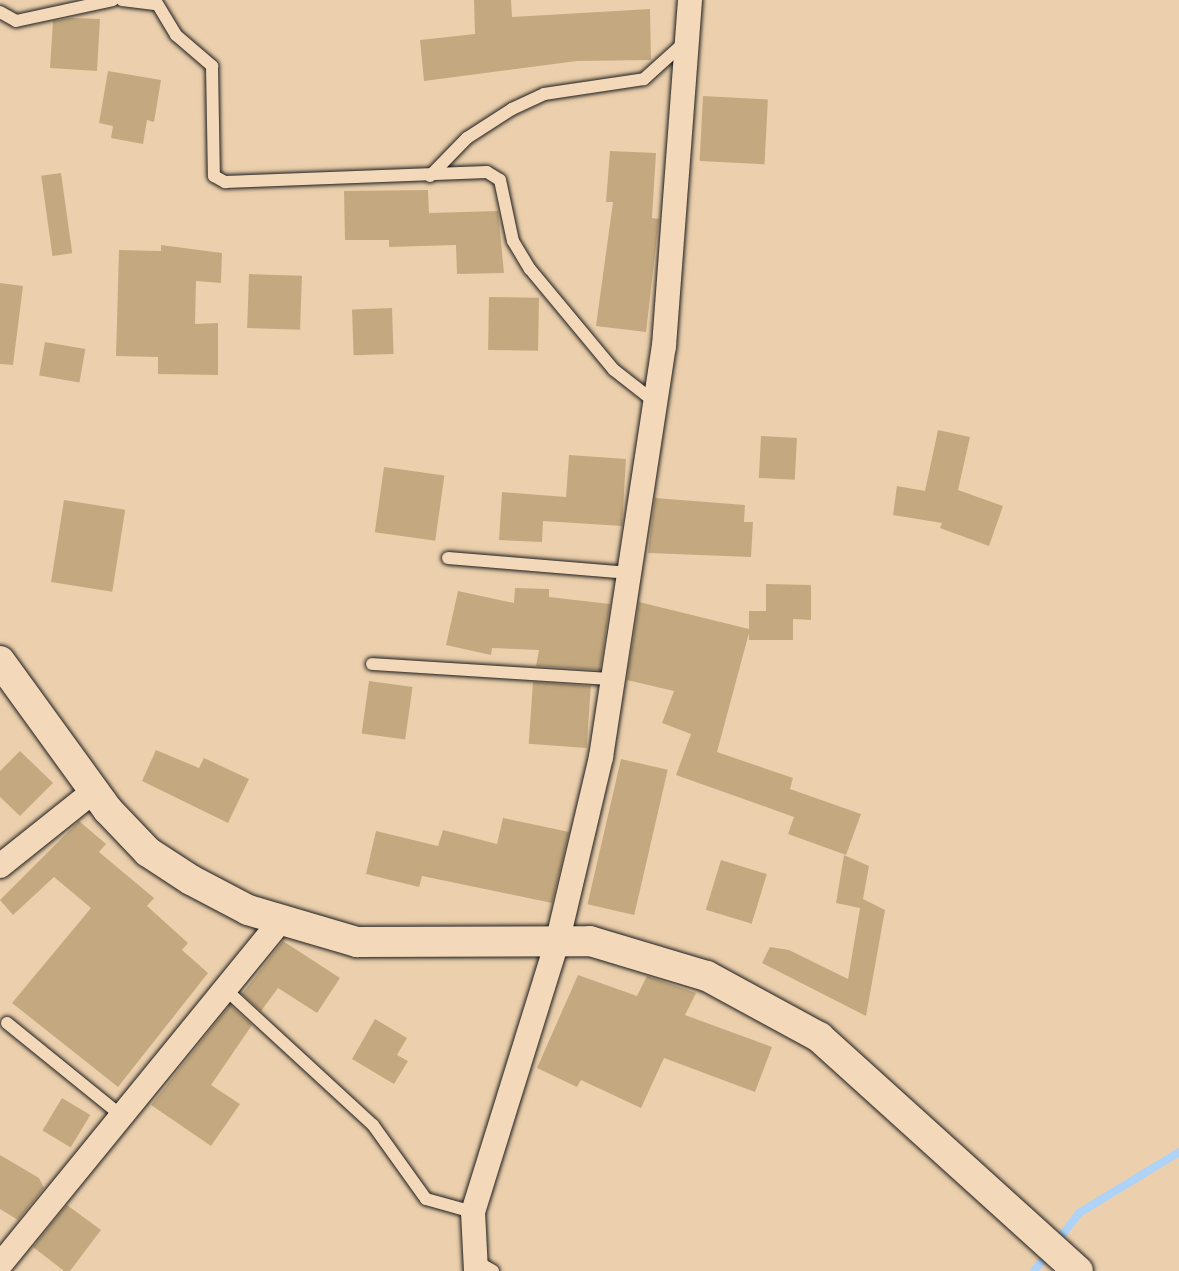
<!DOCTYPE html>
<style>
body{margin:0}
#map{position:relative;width:1179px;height:1271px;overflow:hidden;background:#ecd0ad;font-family:"Architects Daughter",sans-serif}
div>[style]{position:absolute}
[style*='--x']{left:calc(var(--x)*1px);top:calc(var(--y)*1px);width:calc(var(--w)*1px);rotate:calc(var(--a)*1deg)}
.stream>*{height:8px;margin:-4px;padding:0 4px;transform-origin:4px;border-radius:4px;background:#aed3f7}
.building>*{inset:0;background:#c4a980;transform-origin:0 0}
.roads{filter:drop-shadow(0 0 2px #1c1c1c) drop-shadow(0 0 2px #1c1c1c)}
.service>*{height:12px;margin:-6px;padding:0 6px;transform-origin:6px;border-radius:6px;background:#f4d8ba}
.minor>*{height:24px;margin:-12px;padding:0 12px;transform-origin:12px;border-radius:12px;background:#f4d8ba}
.tertiary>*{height:30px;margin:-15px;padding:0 15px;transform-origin:15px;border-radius:15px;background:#f4d8ba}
span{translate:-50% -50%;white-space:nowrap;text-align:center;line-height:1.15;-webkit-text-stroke:4.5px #f4d8ba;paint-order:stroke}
</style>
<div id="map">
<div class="stream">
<i style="--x:1055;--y:1244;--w:39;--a:-52"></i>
<i style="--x:1079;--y:1213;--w:117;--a:-31.4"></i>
<i style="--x:1034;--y:1271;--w:23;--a:-52"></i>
</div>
<div class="building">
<i style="clip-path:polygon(474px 0,511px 0,512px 17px,650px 9px,651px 60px,577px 61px,424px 81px,420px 40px,475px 34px)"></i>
<i style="clip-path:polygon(71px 18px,100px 19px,97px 71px,50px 68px,53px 21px)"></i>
<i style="clip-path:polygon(108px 71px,161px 80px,154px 122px,147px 120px,143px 144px,111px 138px,113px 126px,99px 123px)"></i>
<i style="left:703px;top:96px;width:65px;height:65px;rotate:3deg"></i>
<i style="clip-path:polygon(610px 151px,656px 153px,652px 218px,659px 219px,646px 332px,596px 326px,613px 202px,606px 202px)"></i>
<i style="left:61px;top:173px;width:81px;height:20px;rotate:82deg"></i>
<i style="clip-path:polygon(428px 190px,429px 213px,498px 211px,504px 273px,457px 274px,456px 245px,389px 247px,389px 240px,345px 240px,344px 191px)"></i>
<i style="clip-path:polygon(161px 245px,222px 253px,221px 283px,196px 281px,195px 324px,218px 323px,218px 375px,158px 374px,158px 357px,116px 356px,119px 250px,161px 251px)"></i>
<i style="left:249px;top:274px;width:53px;height:54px;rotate:2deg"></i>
<i style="clip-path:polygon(0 283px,23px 286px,13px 365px,0 364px)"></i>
<i style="left:489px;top:297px;width:50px;height:53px;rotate:1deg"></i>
<i style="left:392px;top:308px;width:46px;height:40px;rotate:88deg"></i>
<i style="left:45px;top:342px;width:41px;height:34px;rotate:10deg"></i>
<i style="clip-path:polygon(938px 430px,970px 437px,958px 490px,1003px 506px,989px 546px,940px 528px,942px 523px,893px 515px,897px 486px,925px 491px)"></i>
<i style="left:761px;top:436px;width:36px;height:42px;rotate:3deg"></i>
<i style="clip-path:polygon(569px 455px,626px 459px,622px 526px,543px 521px,542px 542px,499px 540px,502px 492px,566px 497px)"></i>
<i style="left:384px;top:467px;width:61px;height:66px;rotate:8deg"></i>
<i style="clip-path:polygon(655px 498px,745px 505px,744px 522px,753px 522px,751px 557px,648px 553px)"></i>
<i style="left:64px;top:500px;width:62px;height:83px;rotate:9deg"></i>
<i style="clip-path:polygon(766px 584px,811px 585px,811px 620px,793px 619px,793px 640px,749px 640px,749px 633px,717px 752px,793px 778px,790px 789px,861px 814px,846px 855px,788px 834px,794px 817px,676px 775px,691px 734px,662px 723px,674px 691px,627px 680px,639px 602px,749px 629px,749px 611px,766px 611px)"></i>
<i style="clip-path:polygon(515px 588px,549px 589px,549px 597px,610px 604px,600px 670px,536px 666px,539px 650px,492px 648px,491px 655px,446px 645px,458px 591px,514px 603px)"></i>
<i style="left:369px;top:681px;width:44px;height:53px;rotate:8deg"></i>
<i style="left:533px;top:682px;width:58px;height:62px;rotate:4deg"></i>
<i style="clip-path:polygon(156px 750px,199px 768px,204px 758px,249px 779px,228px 823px,142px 781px)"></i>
<i style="clip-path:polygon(20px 751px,53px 783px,20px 816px,0 797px,0 771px)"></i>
<i style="left:621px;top:759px;width:48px;height:149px;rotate:13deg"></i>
<i style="clip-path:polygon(503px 818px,569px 832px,552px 903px,422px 876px,419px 887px,366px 874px,376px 831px,438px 846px,443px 830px,497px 844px)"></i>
<i style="clip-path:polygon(79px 821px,106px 844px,99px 852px,154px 898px,147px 906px,188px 943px,182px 950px,208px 973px,118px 1087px,12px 1003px,91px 908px,54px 877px,13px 915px,0 900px)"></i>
<i style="clip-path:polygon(844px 855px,869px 866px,863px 899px,885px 910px,866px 1016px,762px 963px,770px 947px,789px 950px,848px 979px,860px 908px,836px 903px)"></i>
<i style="left:721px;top:860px;width:48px;height:52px;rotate:17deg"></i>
<i style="clip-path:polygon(283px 941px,340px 978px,317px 1013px,278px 988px,261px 1011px,242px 994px)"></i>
<i style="clip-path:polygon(578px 975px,637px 996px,647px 976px,696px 993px,685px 1015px,772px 1047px,755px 1092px,664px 1058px,641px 1108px,581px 1080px,577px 1087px,537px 1068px)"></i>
<i style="clip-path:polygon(230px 1005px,252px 1025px,211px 1085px,240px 1104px,211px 1146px,151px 1105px)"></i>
<i style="clip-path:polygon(375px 1019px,407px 1038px,397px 1055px,408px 1061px,394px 1084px,352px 1059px)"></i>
<i style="left:62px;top:1098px;width:33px;height:38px;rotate:31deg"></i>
<i style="clip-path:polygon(0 1155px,39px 1178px,44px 1188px,18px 1220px,0 1209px)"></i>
<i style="clip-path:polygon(67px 1205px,101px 1230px,70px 1271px,64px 1271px,33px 1247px)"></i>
</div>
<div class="roads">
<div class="service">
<i style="--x:122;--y:0;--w:33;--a:7"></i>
<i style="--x:155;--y:0;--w:41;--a:59"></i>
<i style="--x:176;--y:35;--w:48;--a:40.7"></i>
<i style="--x:212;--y:66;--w:110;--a:89"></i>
<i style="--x:214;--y:176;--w:13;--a:29"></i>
<i style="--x:225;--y:182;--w:262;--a:-2.2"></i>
<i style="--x:487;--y:172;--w:15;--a:32"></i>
<i style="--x:500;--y:180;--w:62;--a:78"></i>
<i style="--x:513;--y:241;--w:33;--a:59"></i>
<i style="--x:530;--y:269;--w:131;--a:50.3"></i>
<i style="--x:614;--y:370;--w:52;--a:38"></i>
<i style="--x:0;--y:12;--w:18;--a:29"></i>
<i style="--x:16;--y:21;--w:99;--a:-12.2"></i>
<i style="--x:430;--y:176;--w:53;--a:-45.8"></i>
<i style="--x:467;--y:138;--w:54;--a:-32.8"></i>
<i style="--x:512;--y:109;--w:35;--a:-25"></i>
<i style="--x:544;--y:94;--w:101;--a:-8.5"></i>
<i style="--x:644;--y:79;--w:55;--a:-42.1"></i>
<i style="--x:448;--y:558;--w:182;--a:4.7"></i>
<i style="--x:372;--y:664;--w:240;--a:3.6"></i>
<i style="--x:225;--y:989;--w:201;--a:42.6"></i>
<i style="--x:373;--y:1125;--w:91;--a:54.4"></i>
<i style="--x:426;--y:1199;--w:49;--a:15.5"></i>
<i style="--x:7;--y:1023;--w:148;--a:39"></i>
<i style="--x:474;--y:1260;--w:22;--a:30"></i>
</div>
<div class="minor">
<i style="--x:0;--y:866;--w:120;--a:-38.6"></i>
<i style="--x:0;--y:1265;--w:443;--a:-50.8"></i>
<i style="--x:476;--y:1271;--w:59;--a:-92.9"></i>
<i style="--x:473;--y:1212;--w:286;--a:-72.7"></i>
<i style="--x:558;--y:939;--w:187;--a:-76.7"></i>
<i style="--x:601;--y:757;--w:416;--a:-81.3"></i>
<i style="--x:664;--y:346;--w:347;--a:-85.7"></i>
</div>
<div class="tertiary">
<i style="--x:0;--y:661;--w:184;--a:54.1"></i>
<i style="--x:108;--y:810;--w:58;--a:46.4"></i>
<i style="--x:148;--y:852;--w:51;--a:33.1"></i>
<i style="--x:191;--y:880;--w:64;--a:27.8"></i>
<i style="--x:248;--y:910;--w:114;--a:16.4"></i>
<i style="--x:357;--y:942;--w:233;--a:-0.2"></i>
<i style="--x:590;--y:941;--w:122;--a:16.7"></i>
<i style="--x:707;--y:976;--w:128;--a:28.6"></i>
<i style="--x:819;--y:1037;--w:349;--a:42.1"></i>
</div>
</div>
</div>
